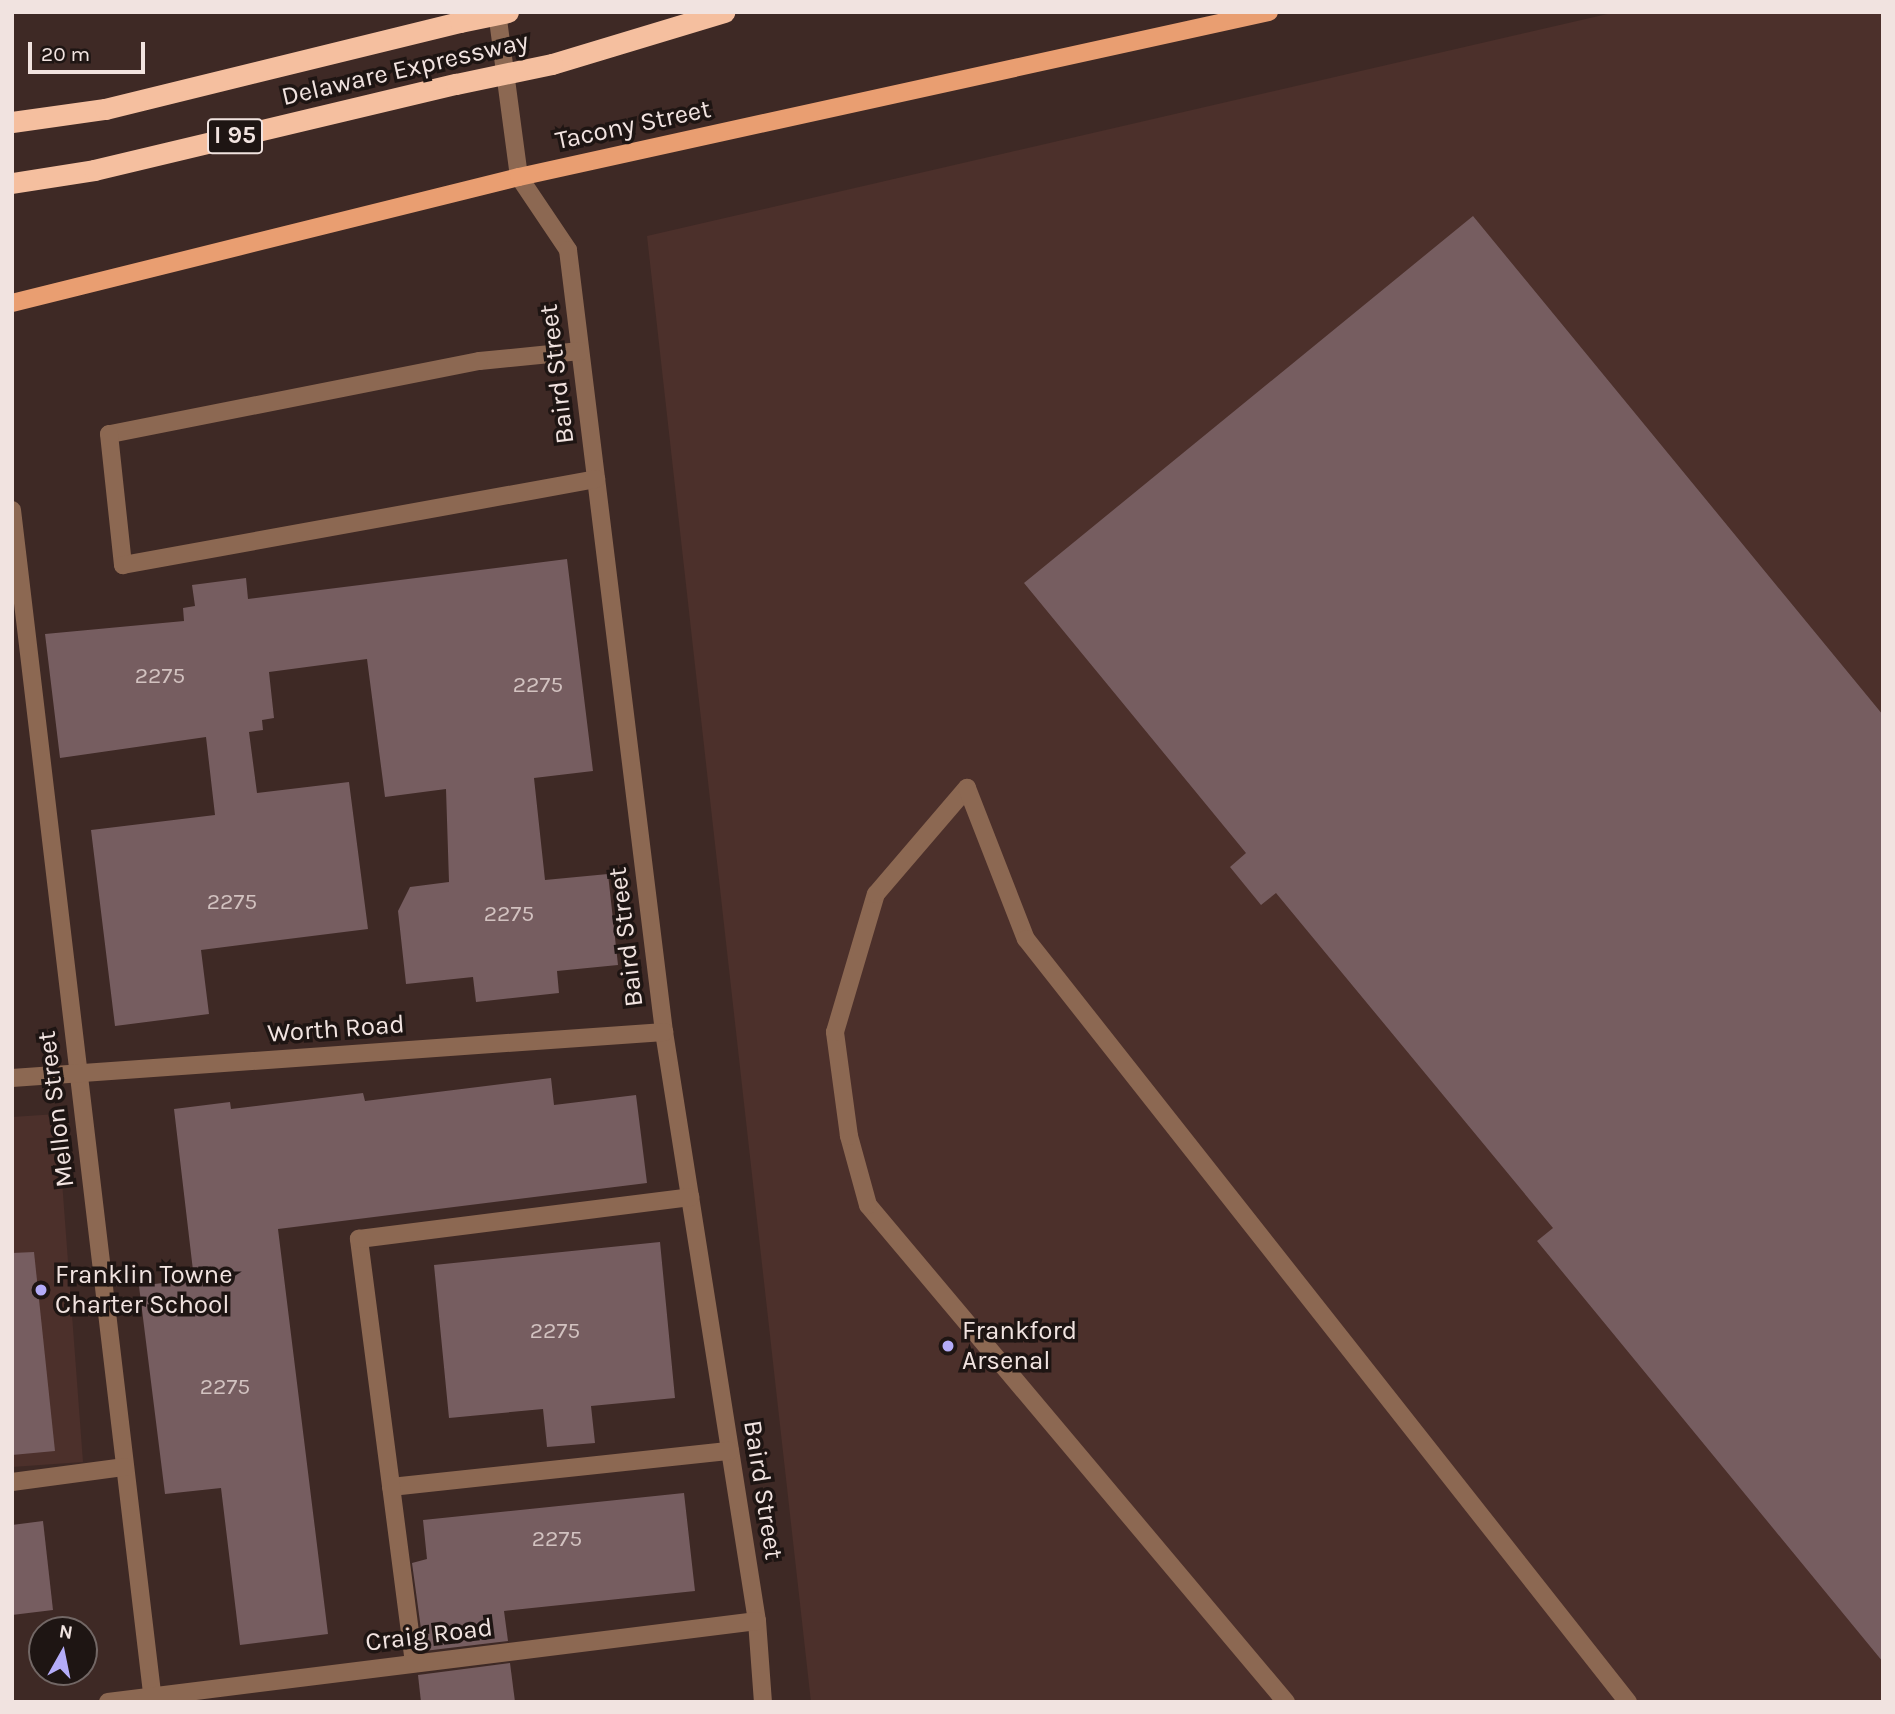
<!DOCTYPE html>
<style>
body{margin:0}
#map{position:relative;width:1895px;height:1714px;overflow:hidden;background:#3e2925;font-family:Karla,sans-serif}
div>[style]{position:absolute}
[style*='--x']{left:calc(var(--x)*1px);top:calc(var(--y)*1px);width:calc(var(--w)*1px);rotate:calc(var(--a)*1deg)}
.built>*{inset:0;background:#4c302b}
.building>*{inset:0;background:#765d60}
.minor>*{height:18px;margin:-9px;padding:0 9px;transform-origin:9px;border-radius:9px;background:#8c6852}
.major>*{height:18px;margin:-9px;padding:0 9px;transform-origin:9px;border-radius:9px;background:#e99e71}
.highway>*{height:21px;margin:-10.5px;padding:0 10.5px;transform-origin:10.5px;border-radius:10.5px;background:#f5bf9f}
.highway-bridge>*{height:21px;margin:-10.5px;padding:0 10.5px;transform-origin:10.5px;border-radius:10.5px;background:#f5bf9f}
.dots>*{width:19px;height:19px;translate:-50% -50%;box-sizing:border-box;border:4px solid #1e1513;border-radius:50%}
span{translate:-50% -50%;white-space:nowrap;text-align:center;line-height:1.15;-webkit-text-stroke:7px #1e1513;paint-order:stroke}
.number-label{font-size:23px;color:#d2c2c0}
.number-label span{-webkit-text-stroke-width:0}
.shield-label span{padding:2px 5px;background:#1e1513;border:2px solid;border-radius:5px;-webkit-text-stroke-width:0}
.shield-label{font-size:24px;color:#f1e3e0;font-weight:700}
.street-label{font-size:26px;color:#f1e3e0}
.poi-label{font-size:26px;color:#f1e3e0}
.left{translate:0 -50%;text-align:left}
.frame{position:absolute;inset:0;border:14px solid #f1e3e0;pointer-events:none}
.north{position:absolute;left:28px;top:1616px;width:70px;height:70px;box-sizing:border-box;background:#1e1513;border:2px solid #726765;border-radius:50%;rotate:9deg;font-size:19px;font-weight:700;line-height:28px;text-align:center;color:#f1e3e0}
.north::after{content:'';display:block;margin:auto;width:24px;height:32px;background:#b4acf9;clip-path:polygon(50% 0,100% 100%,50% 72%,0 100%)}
.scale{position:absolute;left:28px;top:42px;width:117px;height:32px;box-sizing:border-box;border:4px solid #f1e3e0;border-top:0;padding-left:9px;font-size:21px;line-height:24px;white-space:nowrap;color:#f1e3e0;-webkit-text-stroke:5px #1e1513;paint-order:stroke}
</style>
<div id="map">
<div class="built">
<i style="clip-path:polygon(1616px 12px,1883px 12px,1883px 1702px,811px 1702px,647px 236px)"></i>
<i style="clip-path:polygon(57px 1114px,83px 1462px,12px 1467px,12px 1117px)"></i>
</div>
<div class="building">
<i style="clip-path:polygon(1473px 216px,1883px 715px,1883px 1662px,1537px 1241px,1553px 1228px,1276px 893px,1261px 905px,1230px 867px,1246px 853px,1024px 583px)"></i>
<i style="clip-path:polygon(567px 559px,593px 771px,534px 778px,545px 880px,608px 874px,618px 965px,557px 971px,559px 993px,476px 1002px,473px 977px,406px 984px,398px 911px,410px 887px,449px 882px,446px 789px,385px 797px,367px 659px,269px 672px,274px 718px,262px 720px,263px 730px,249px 732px,257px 793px,349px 782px,368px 929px,201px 950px,209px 1014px,115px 1026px,91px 830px,215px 815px,206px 737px,60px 758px,45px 634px,184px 621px,183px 608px,195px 606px,192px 585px,246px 578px,248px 599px)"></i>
<i style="clip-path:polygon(551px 1078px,554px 1105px,636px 1095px,647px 1183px,278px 1229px,328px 1634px,240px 1645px,221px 1488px,165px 1494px,139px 1286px,194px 1279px,174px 1109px,230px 1102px,231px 1109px,363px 1093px,365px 1101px)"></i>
<i style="clip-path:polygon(660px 1242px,675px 1398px,591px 1406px,595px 1443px,547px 1447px,543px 1409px,449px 1418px,434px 1265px)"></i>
<i style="clip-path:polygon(34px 1252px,55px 1451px,12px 1455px,12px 1253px)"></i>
<i style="clip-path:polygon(684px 1493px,695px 1591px,504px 1611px,508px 1641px,424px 1651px,412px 1563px,427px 1559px,423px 1520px)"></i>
<i style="clip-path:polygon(43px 1521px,53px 1610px,12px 1615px,12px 1525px)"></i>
<i style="clip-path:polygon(510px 1663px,515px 1702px,421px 1702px,418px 1675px)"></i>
</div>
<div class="minor">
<i style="--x:497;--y:12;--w:166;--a:82.4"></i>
<i style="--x:519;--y:177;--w:88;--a:56.1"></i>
<i style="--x:568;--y:250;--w:788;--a:83"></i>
<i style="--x:664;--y:1032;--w:596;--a:81.03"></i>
<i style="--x:757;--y:1621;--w:81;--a:85.8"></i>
<i style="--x:580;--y:351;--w:101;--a:174.3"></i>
<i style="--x:479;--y:361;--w:377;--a:168.8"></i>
<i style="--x:109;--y:434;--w:132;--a:83.9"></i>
<i style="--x:123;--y:565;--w:481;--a:-10.3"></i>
<i style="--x:12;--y:510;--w:1200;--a:83.25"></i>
<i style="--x:12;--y:1078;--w:654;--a:-4.04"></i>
<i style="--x:12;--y:1482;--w:114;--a:-7.6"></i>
<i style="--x:391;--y:1487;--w:341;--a:-6.1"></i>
<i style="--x:414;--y:1663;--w:428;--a:-97.4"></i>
<i style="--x:359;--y:1239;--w:334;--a:-7.2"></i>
<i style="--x:108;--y:1702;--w:654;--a:-7.11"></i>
<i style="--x:1286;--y:1702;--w:649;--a:-130.07"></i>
<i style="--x:868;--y:1205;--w:72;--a:-105.4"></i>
<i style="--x:849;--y:1136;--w:105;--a:-97.7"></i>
<i style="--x:835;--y:1032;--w:144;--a:-73.5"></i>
<i style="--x:876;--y:894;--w:140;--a:-49.4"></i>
<i style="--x:967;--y:788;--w:162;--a:68.7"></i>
<i style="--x:1026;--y:939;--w:972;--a:51.73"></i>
</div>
<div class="major">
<i style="--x:12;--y:303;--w:522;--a:-13.96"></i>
<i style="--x:519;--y:177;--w:768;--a:-12.41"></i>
</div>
<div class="highway">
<i style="--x:552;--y:64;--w:180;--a:-16.8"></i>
<i style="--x:12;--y:122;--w:94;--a:-8"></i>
<i style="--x:105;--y:109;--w:366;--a:-13.8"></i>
<i style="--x:12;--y:183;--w:83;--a:-9"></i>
<i style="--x:94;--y:170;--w:372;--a:-13.4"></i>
</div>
<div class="highway-bridge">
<i style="--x:460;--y:22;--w:49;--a:-11.8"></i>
<i style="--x:456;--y:84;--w:98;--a:-11.8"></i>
</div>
<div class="dots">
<i style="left:41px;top:1290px;background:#b4acf9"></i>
<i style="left:948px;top:1346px;background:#b4acf9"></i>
</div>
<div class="number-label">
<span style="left:160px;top:676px">2275</span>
<span style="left:538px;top:685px">2275</span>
<span style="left:232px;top:902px">2275</span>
<span style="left:509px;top:914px">2275</span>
<span style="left:555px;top:1331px">2275</span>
<span style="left:225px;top:1387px">2275</span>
<span style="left:557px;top:1539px">2275</span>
</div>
<div class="shield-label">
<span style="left:235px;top:136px">I 95</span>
</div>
<div class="street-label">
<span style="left:405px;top:69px;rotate:-13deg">Delaware Expressway</span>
<span style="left:633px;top:125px;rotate:-12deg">Tacony Street</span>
<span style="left:557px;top:374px;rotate:-97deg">Baird Street</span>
<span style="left:626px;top:937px;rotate:-97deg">Baird Street</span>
<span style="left:336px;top:1029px;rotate:-4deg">Worth Road</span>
<span style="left:56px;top:1109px;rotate:-97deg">Mellon Street</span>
<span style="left:763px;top:1490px;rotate:81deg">Baird Street</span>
<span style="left:429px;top:1635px;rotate:-7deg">Craig Road</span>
</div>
<div class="poi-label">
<span class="left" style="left:55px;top:1290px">Franklin Towne<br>Charter School</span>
<span class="left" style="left:962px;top:1346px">Frankford<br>Arsenal</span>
</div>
<div class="frame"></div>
<div class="north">N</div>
<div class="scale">20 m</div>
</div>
